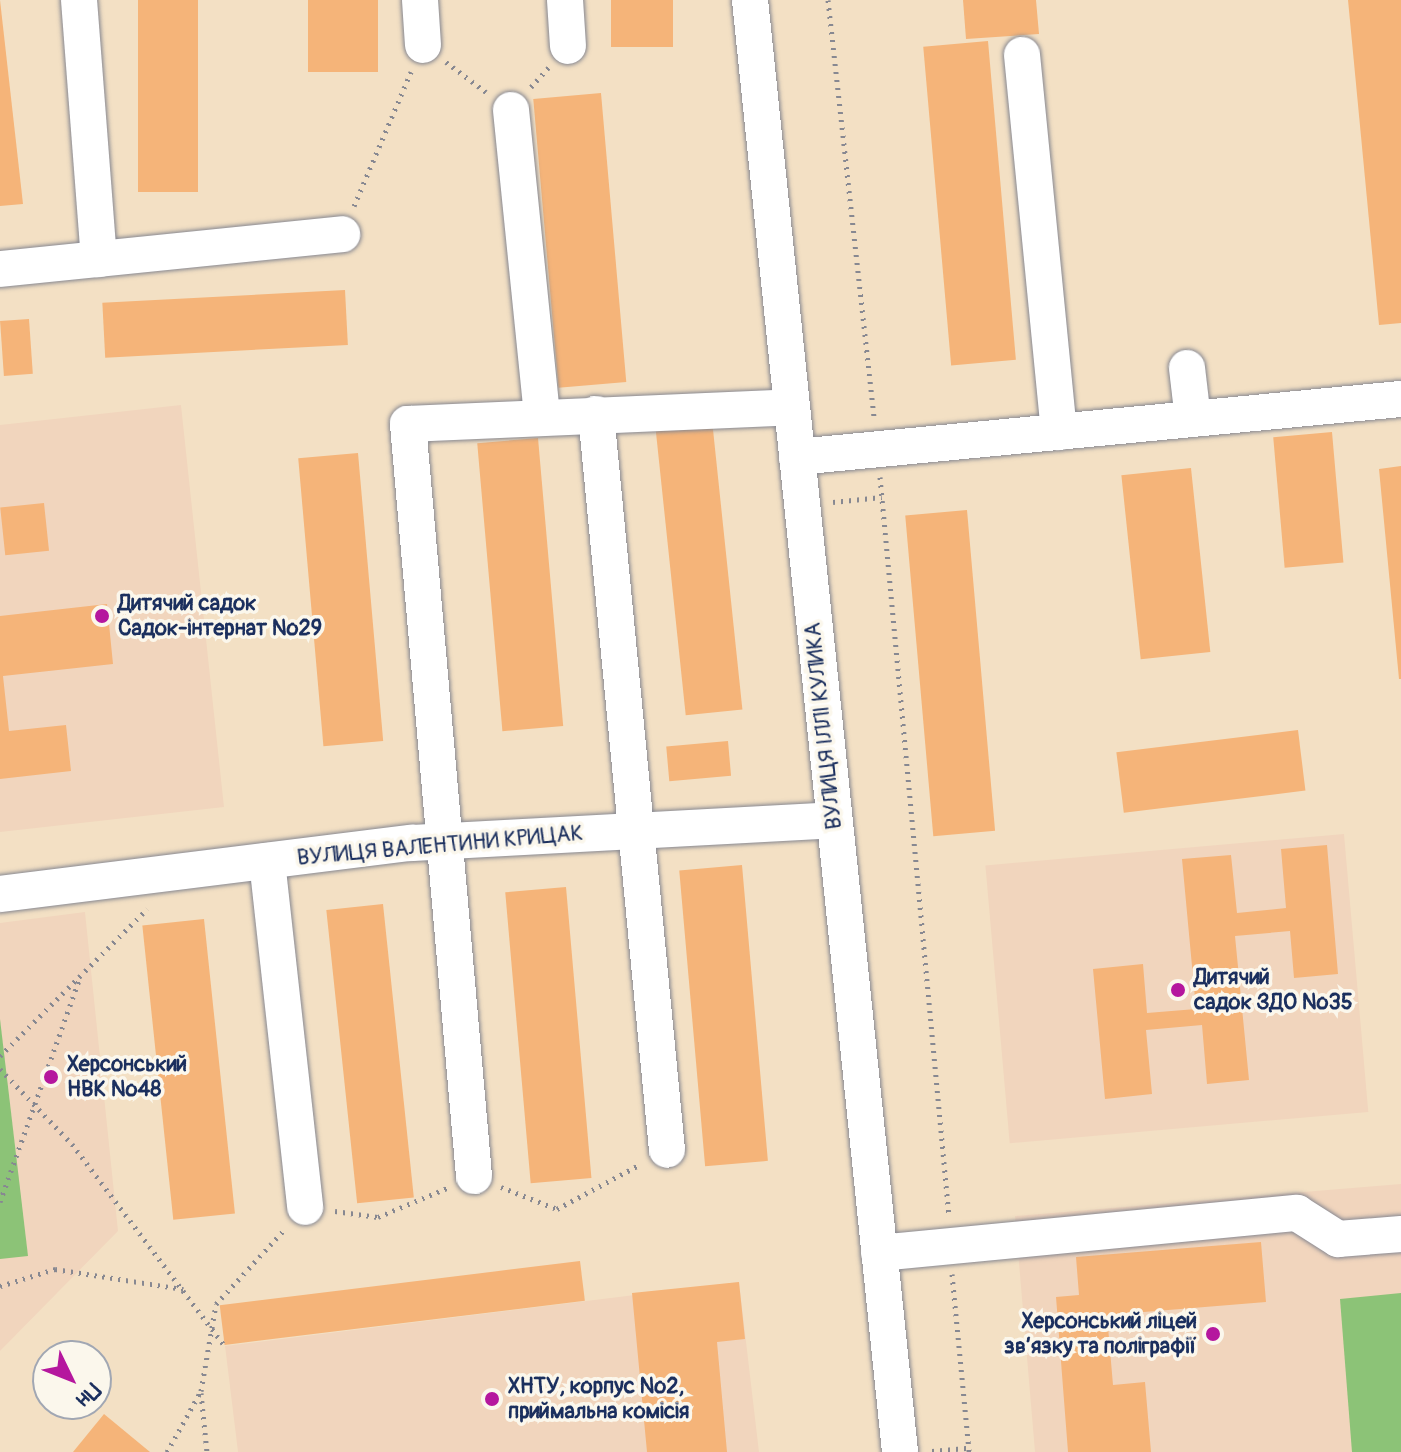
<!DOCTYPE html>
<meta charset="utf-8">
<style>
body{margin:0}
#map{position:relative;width:1401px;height:1452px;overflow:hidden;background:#f3e0c4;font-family:Pangolin,sans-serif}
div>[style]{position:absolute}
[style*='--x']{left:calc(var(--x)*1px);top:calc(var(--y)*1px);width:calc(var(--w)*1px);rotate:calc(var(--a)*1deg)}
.built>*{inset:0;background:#f1d5bd;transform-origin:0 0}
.green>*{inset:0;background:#8cc377}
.building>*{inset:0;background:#f5b479;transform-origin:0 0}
.path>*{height:5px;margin-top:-2.5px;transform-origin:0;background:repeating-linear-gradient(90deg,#878891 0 2px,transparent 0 8px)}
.roads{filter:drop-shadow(0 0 2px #878891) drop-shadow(0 0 2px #878891)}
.minor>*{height:36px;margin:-18px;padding:0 18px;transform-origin:18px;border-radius:18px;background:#fff}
.dots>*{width:22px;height:22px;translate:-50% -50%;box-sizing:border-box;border:4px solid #fbf7ec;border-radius:50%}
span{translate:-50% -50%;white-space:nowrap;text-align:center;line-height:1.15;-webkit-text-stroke:7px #fbf7ec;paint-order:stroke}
.poi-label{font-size:22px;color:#1b2f5e;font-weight:700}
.left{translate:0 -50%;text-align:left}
.right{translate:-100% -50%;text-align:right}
.street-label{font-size:22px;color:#1b2f5e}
.north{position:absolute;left:32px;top:1340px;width:80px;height:80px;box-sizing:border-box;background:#fbf7ec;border:2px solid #a1a7b3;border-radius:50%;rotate:133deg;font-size:22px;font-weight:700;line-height:32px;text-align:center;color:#1b2f5e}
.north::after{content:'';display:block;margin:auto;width:28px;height:36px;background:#b5179e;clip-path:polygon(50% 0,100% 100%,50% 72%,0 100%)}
</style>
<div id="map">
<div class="built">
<i style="clip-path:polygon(181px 405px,224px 807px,0 832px,0 425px)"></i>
<i style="left:1344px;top:834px;width:279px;height:360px;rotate:85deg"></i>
<i style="clip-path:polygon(85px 912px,118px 1231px,0 1351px,0 923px)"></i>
<i style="clip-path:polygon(1401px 1184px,1401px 1452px,1035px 1452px,1015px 1216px)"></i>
<i style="clip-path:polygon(739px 1282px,759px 1452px,238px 1452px,225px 1346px)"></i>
</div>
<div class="green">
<i style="clip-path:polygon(0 1019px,28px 1256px,0 1259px)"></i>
<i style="clip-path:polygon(1401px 1293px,1401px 1452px,1352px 1452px,1340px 1299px)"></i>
</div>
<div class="building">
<i style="clip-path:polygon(0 0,23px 204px,0 206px)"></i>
<i style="left:138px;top:0;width:60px;height:192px"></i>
<i style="left:308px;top:0;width:70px;height:72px"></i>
<i style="left:611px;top:0;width:62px;height:47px"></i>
<i style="clip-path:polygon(963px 0,1036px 0,1039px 34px,966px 39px)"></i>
<i style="clip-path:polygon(1348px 0,1401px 0,1401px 323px,1379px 325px)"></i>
<i style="left:988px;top:41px;width:320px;height:65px;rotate:85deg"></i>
<i style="left:601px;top:93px;width:290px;height:68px;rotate:85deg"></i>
<i style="left:345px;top:290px;width:55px;height:243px;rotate:87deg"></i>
<i style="left:29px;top:319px;width:55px;height:29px;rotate:86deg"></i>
<i style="left:712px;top:420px;width:291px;height:57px;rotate:84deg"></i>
<i style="left:1332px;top:432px;width:131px;height:59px;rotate:85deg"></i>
<i style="left:538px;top:438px;width:289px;height:61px;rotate:85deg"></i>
<i style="left:358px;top:453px;width:289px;height:60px;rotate:85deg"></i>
<i style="clip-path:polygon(1401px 466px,1401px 679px,1399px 679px,1379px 469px)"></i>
<i style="left:1191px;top:468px;width:185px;height:70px;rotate:84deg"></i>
<i style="left:44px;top:503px;width:48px;height:44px;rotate:84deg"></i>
<i style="left:967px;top:510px;width:322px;height:62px;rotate:85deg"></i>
<i style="clip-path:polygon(107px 604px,113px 664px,3px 676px,9px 731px,66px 725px,71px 771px,0 779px,0 616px)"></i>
<i style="left:1298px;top:730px;width:61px;height:183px;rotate:83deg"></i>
<i style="left:728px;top:741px;width:35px;height:62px;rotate:85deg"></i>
<i style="clip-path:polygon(1327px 845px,1338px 974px,1294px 978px,1290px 931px,1235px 936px,1249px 1080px,1207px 1084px,1202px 1025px,1146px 1030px,1152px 1094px,1105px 1099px,1093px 969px,1143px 964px,1147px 1013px,1196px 1009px,1182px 859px,1231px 855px,1237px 913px,1286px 908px,1281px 849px)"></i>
<i style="left:742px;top:865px;width:297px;height:63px;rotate:85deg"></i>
<i style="left:566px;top:887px;width:292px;height:61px;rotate:85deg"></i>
<i style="left:383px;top:904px;width:295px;height:57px;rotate:84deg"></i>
<i style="left:204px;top:919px;width:296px;height:62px;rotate:84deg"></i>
<i style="clip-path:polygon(1261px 1242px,1266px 1302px,1107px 1315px,1113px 1385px,1145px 1382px,1151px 1452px,1068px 1452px,1056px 1297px,1079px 1295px,1076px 1257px)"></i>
<i style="left:580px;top:1261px;width:40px;height:363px;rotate:83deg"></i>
<i style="clip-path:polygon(739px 1282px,745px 1339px,717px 1342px,727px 1452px,647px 1452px,632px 1293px)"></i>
<i style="clip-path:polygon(104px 1414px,150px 1452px,73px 1452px)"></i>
</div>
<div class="path">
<i style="--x:828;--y:0;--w:423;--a:83.7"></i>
<i style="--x:446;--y:62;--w:50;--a:36.9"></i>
<i style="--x:531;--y:87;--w:27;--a:-48"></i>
<i style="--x:354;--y:206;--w:146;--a:-67"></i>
<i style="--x:880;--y:477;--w:742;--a:84.67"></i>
<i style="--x:833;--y:502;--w:49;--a:-5.8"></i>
<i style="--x:0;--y:1056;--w:208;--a:-45"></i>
<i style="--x:0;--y:1069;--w:104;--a:46.2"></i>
<i style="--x:72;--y:1144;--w:253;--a:52.9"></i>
<i style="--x:501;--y:1187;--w:60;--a:21.4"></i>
<i style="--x:557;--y:1209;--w:93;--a:-28.2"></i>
<i style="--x:0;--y:1202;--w:239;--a:-70.4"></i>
<i style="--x:335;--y:1211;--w:43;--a:7.9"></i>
<i style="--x:378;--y:1217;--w:75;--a:-22.8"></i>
<i style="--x:952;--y:1274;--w:179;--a:84.5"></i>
<i style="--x:0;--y:1286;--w:58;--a:-17.2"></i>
<i style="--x:55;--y:1269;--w:130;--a:8.9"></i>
<i style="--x:201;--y:1393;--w:59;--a:84.2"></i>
<i style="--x:932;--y:1451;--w:37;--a:-5"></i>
<i style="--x:167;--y:1452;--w:70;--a:-60.9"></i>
<i style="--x:201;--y:1391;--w:88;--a:-80.2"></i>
<i style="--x:216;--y:1304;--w:100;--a:-47.4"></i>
</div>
<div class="roads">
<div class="minor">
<i style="--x:79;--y:0;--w:260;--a:85.6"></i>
<i style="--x:420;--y:0;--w:45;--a:86.2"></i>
<i style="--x:565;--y:0;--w:46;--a:86.3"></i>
<i style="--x:750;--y:0;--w:1460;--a:84.1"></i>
<i style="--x:1022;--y:55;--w:379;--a:84.4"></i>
<i style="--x:511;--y:110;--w:309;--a:84.2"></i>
<i style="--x:0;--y:269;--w:344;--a:-5.8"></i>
<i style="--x:1187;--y:368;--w:51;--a:83.3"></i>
<i style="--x:596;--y:414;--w:739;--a:84.49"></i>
<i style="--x:797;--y:457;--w:607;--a:-5.49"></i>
<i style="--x:267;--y:861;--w:348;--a:83.7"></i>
<i style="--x:0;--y:894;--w:415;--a:-7.1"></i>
<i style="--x:412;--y:843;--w:422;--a:-3.1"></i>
<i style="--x:474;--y:1176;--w:755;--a:-95.02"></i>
<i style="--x:408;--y:424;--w:384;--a:-2.5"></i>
<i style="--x:879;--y:1253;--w:420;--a:-5.5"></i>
<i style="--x:1297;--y:1213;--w:49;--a:32.4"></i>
<i style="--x:1338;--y:1239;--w:63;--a:-4.5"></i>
</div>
</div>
<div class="dots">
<i style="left:102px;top:616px;background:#b5179e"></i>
<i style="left:1178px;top:990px;background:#b5179e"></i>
<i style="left:51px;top:1077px;background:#b5179e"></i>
<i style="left:1213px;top:1334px;background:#b5179e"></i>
<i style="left:492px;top:1399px;background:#b5179e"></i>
</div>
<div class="poi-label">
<span class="left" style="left:118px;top:616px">Дитячий садок<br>Садок-інтернат №29</span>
<span class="left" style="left:1194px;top:990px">Дитячий<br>садок ЗДО №35</span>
<span class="left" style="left:67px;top:1077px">Херсонський<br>НВК №48</span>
<span class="right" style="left:1197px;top:1334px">Херсонський ліцей<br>зв’язку та поліграфії</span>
<span class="left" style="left:508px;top:1399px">ХНТУ, корпус №2,<br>приймальна комісія</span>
</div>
<div class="street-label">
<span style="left:824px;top:726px;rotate:-96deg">ВУЛИЦЯ ІЛЛІ КУЛИКА</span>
<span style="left:440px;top:846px;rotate:-5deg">ВУЛИЦЯ ВАЛЕНТИНИ КРИЦАК</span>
</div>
<div class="north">Пн</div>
</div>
